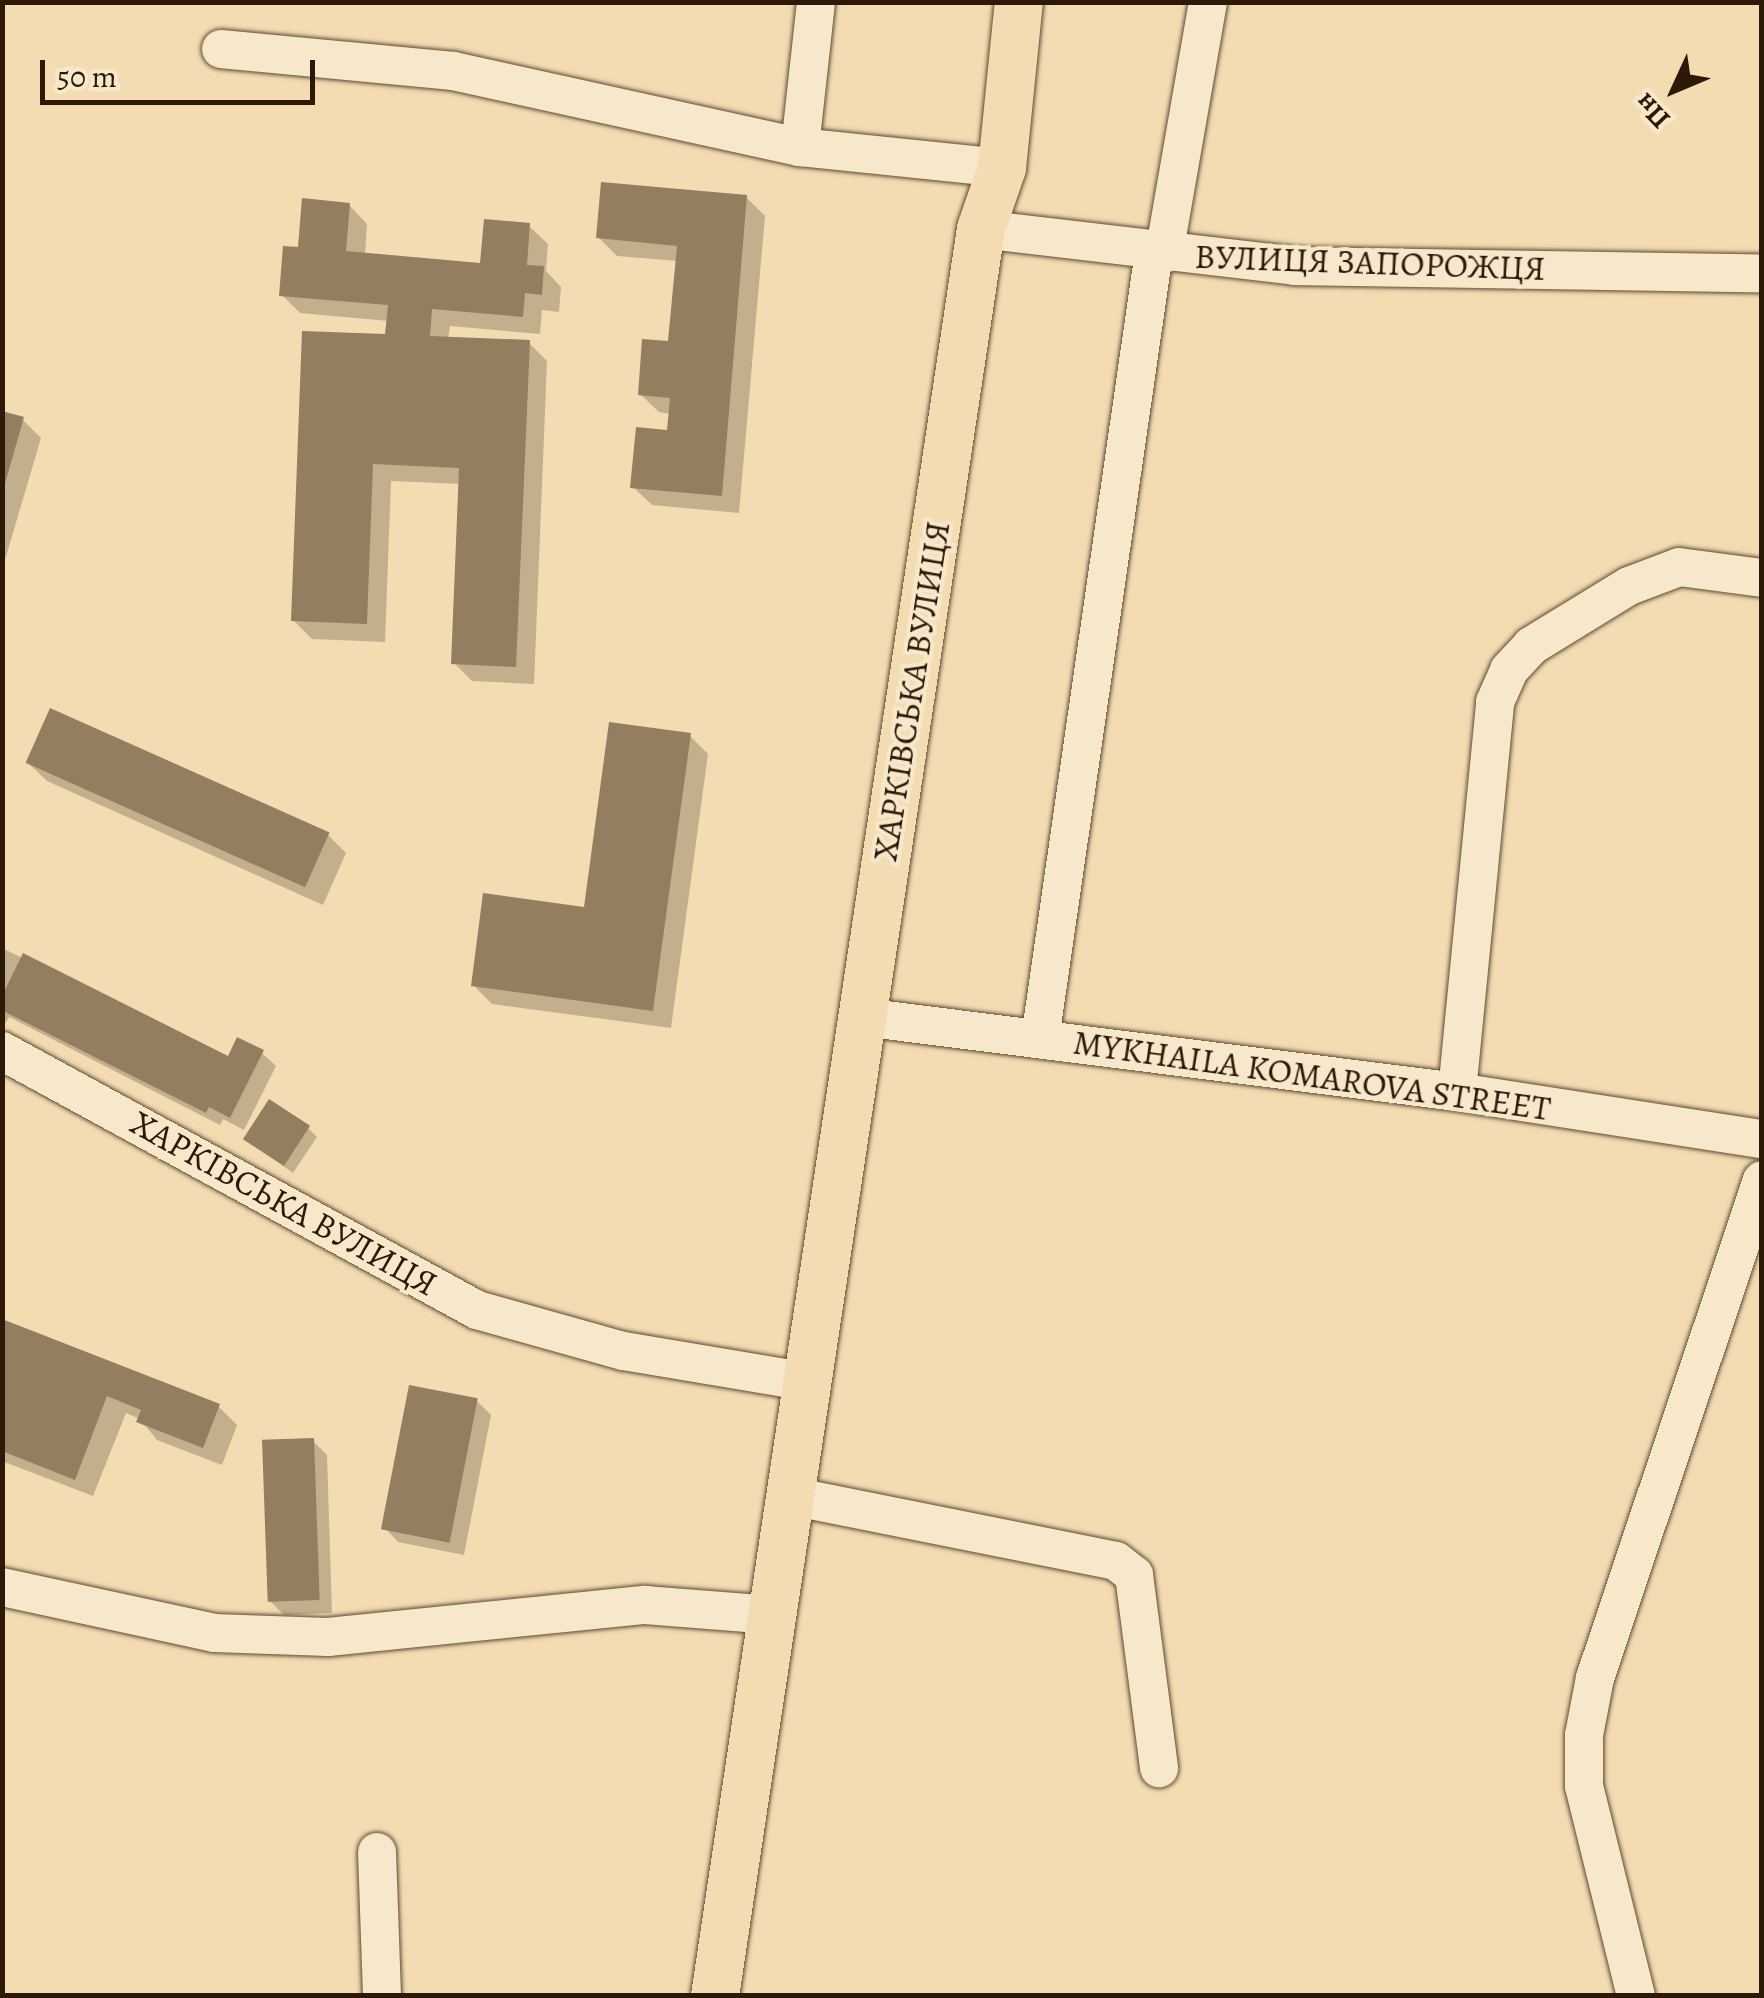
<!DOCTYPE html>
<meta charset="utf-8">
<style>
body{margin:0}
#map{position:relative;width:1764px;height:1998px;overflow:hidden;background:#f3dcb1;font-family:Alegreya,serif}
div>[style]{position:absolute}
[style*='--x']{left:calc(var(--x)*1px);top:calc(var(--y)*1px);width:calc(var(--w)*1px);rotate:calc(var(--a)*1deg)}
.shadow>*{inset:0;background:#0003}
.building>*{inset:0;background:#937e60;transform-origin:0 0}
.roads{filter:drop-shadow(0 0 2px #5e4a32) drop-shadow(0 0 2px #5e4a32)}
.minor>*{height:38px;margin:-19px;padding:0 19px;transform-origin:19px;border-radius:19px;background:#f7e8cc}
.major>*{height:48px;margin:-24px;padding:0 24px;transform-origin:24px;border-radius:24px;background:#f3dcb1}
span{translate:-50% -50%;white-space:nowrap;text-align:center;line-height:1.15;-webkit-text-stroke:8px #f7e8cc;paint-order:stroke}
.street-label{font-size:35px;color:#2c1908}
.frame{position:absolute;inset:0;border:5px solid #2c1908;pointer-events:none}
.north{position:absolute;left:1624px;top:40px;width:100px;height:100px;-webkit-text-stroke:8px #f7e8cc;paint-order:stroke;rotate:226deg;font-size:28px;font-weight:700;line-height:40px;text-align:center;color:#2c1908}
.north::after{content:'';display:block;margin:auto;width:35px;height:45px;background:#2c1908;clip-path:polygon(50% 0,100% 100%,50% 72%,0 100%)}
.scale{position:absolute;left:40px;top:60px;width:275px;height:45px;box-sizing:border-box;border:5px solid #2c1908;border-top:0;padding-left:12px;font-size:30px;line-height:35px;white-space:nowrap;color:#2c1908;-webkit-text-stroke:8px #f7e8cc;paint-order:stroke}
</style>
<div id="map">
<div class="shadow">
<i style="clip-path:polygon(746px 197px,765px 216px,739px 513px,652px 505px,633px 487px,669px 433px,671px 414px,659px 412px,640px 394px,670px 344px,678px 261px,617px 256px,598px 237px)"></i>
<i style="clip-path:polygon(349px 205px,367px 224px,365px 255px,483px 266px,529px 226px,548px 244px,546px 271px,561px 287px,559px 312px,542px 310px,540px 334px,450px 326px,448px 339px,529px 343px,547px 361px,534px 684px,472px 681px,454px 663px,461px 484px,391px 481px,385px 642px,312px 639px,293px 620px,388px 337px,389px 321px,300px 313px,282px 295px,300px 250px)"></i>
<i style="clip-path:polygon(2px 413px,23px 420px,41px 438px,2px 570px)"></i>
<i style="clip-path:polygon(690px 736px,708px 754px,671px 1028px,492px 1004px,473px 985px,586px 910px)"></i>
<i style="clip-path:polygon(28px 763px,328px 835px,346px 853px,323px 905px,47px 781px)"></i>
<i style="clip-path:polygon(2px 948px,229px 1059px,262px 1053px,276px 1066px,244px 1130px,223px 1119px,220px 1125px,9px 1017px,2px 1029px)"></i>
<i style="clip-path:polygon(308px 1128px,317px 1137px,293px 1173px,246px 1139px)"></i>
<i style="clip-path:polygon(2px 1321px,219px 1407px,237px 1425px,222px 1465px,157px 1440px,140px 1419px,126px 1413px,93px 1496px,2px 1461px)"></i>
<i style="clip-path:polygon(477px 1401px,491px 1415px,464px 1555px,398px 1542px,385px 1528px)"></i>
<i style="clip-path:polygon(313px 1441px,327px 1455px,332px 1613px,284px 1615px,270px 1601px)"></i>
</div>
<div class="building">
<i style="clip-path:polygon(601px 182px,747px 195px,722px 496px,630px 488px,636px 427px,667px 430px,670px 398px,638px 395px,642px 339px,668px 341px,677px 246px,596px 238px)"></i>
<i style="clip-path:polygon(302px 198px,350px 203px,346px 251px,480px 263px,484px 219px,530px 223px,527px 265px,544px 266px,542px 295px,525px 293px,523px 317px,432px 309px,430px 336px,530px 340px,516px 667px,451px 664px,459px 468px,373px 464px,367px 624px,291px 621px,302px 331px,385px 334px,388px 305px,279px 296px,283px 246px,298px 247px)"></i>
<i style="clip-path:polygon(2px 411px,24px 417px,4px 487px,2px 487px)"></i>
<i style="left:50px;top:708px;width:306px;height:60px;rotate:24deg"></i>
<i style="clip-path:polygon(609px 722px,691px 733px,653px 1011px,471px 986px,483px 893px,584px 907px)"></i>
<i style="clip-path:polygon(23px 953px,228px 1056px,237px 1037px,264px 1050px,230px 1118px,209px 1107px,206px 1113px,3px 1011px,3px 994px)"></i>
<i style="left:269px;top:1099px;width:49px;height:48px;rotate:33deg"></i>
<i style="clip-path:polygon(2px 1319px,220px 1404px,203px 1448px,136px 1422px,141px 1410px,107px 1396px,75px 1480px,2px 1451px)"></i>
<i style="left:409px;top:1385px;width:70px;height:147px;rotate:11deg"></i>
<i style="left:314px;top:1438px;width:162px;height:52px;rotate:88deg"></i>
</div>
<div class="roads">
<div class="minor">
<i style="--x:221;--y:49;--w:233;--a:5.4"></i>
<i style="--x:453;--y:71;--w:355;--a:12.4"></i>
<i style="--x:800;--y:147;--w:203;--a:5.9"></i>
<i style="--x:800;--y:147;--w:146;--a:-83.7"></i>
<i style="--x:981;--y:229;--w:315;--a:6.7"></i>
<i style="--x:1294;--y:266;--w:468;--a:0.9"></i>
<i style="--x:1164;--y:254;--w:256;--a:-80.1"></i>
<i style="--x:862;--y:1017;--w:600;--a:7.18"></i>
<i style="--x:1457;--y:1092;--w:309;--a:8.8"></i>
<i style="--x:1040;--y:1039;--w:795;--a:-81.76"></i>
<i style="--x:2;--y:1051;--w:541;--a:28.6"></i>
<i style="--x:477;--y:1310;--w:152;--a:15.7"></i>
<i style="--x:623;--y:1351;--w:189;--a:9.5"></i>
<i style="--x:1457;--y:1092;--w:392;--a:-84.4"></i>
<i style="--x:1495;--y:702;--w:35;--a:-66"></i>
<i style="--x:1509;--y:670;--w:33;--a:-47"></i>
<i style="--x:1531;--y:646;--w:115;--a:-31.5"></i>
<i style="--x:1629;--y:586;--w:53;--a:-20.8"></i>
<i style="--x:1679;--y:567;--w:84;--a:7.5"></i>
<i style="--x:791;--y:1496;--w:331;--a:11.3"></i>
<i style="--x:1116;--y:1561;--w:23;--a:38"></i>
<i style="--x:1134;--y:1575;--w:195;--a:82.6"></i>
<i style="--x:2;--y:1587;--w:217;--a:12.2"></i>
<i style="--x:214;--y:1633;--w:114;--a:2"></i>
<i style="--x:328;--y:1637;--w:319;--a:-5.8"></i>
<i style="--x:645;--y:1605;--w:128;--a:4.5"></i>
<i style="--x:377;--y:1852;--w:144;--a:88"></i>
<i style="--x:1636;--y:1996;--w:216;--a:-103.9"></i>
<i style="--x:1584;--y:1786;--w:51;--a:-90"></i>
<i style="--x:1584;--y:1735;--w:58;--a:-79.1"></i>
<i style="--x:1595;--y:1678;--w:525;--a:-71.46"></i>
</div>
<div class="major">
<i style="--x:715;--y:1996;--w:1787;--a:-81.44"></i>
<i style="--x:981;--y:229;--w:65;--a:-71"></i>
<i style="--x:1002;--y:168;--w:167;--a:-84.2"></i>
</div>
</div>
<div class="street-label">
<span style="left:1370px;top:262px;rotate:2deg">ВУЛИЦЯ ЗАПОРОЖЦЯ</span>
<span style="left:911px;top:691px;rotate:-81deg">ХАРКІВСЬКА ВУЛИЦЯ</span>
<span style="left:1312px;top:1075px;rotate:8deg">MYKHAILA KOMAROVA STREET</span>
<span style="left:284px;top:1203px;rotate:29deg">ХАРКІВСЬКА ВУЛИЦЯ</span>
</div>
<div class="frame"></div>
<div class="north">Пн</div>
<div class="scale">50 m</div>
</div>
